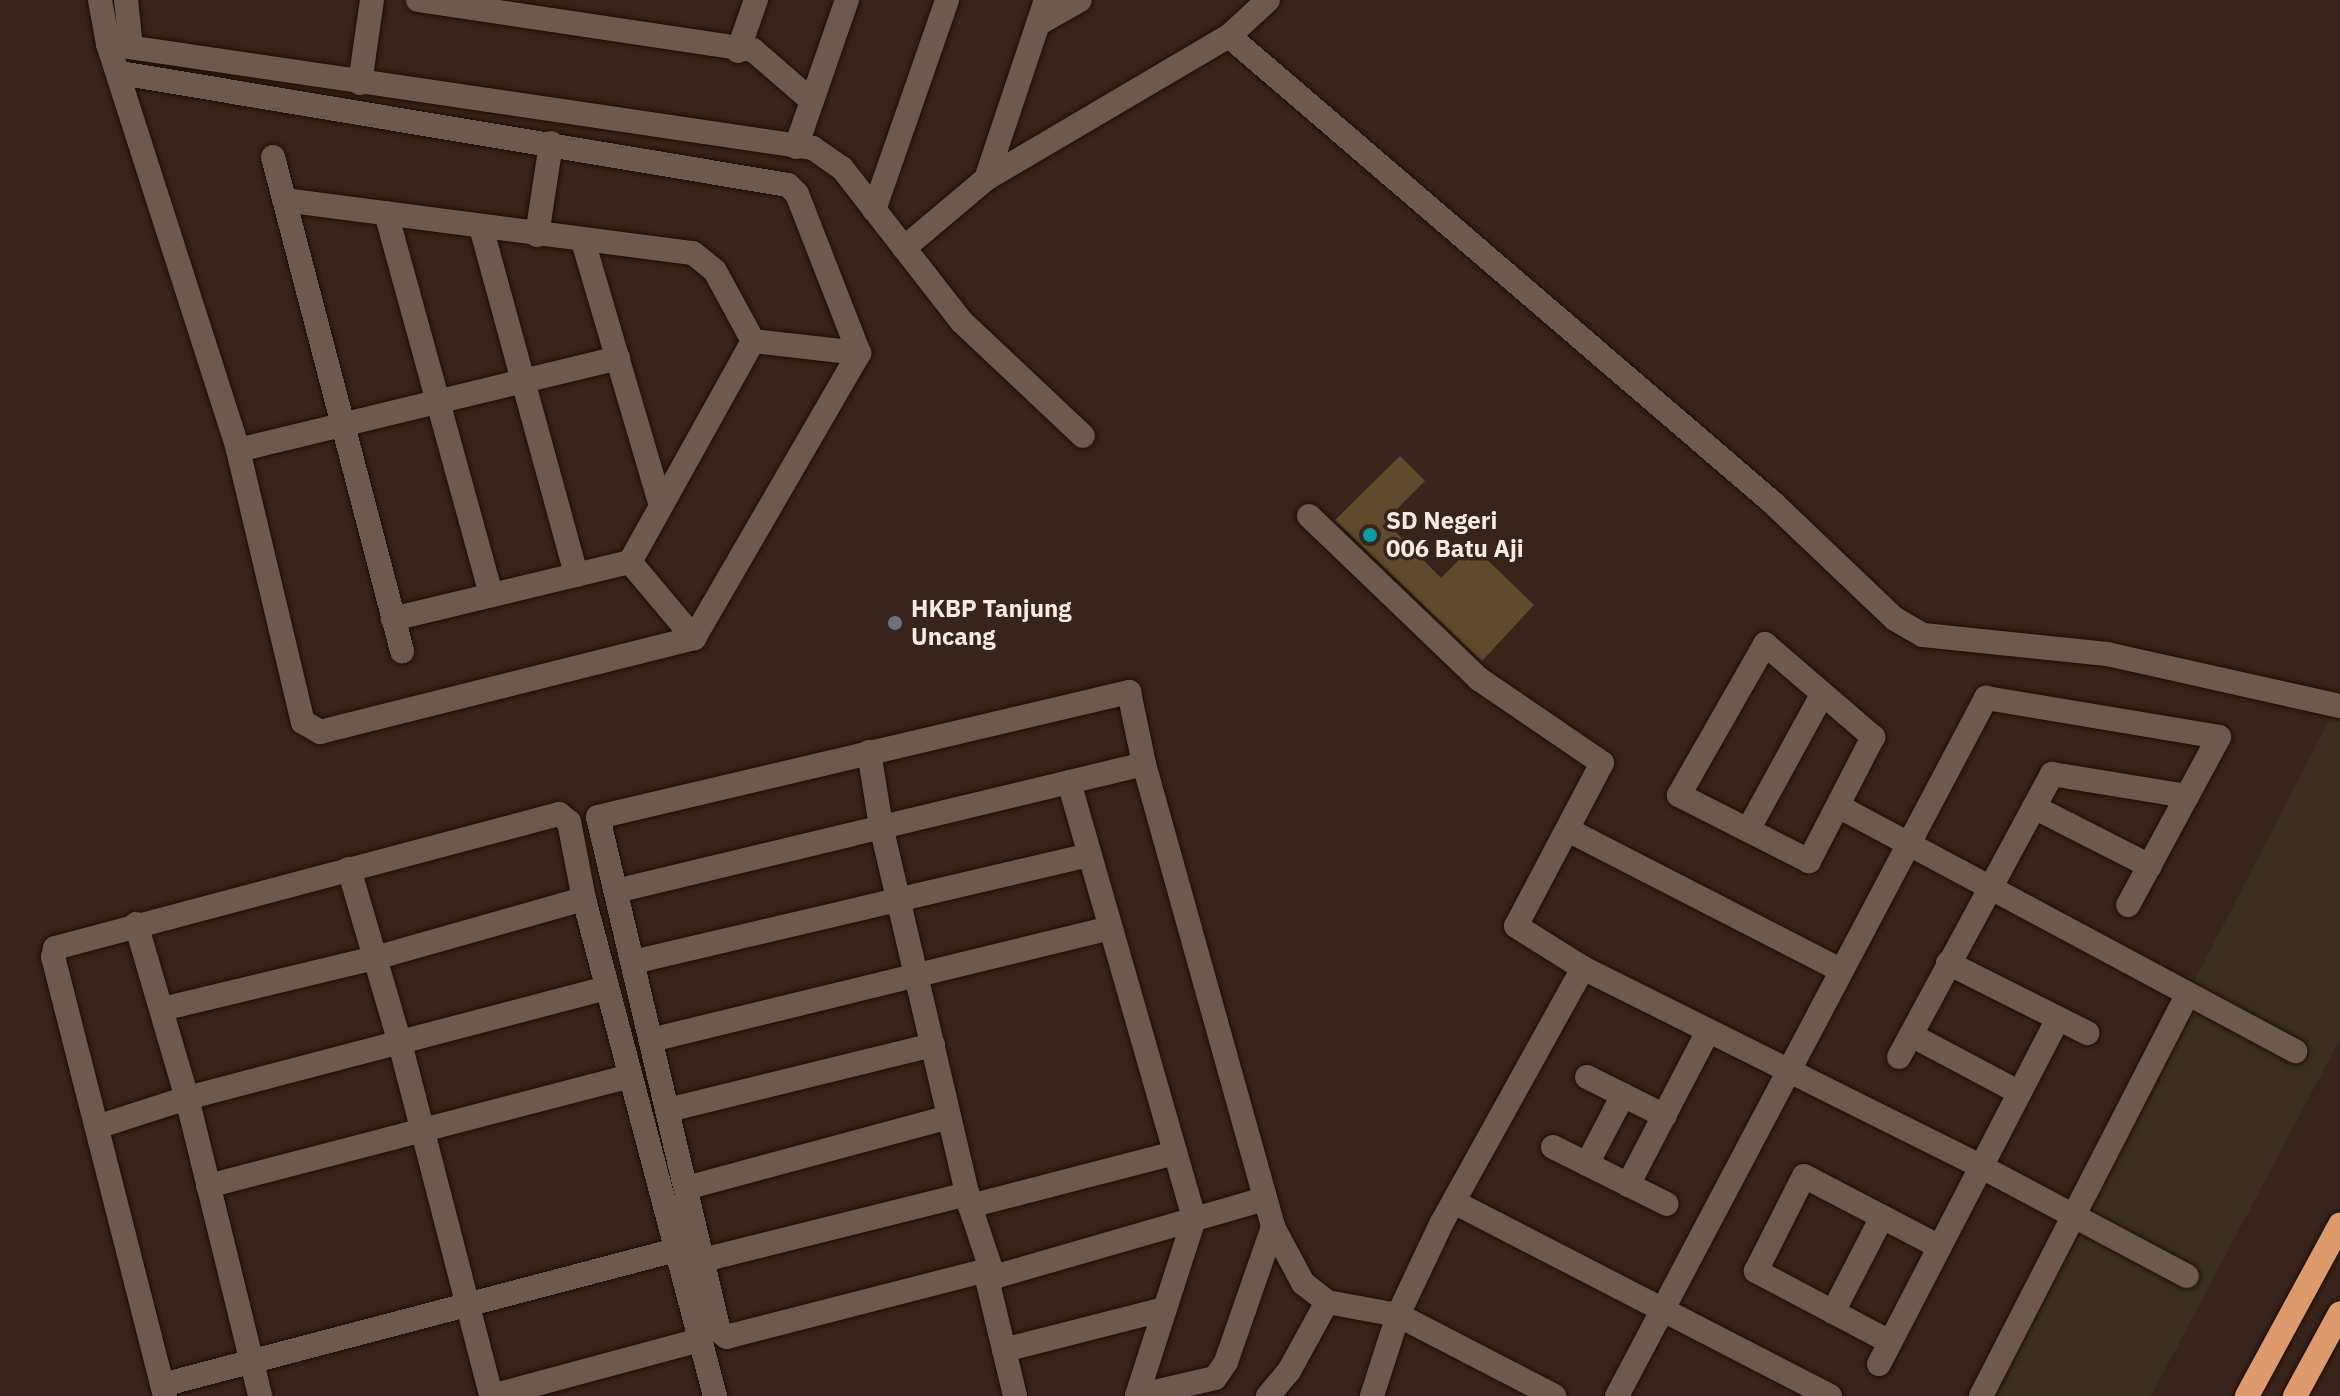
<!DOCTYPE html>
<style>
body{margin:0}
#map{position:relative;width:2340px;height:1396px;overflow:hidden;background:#38241b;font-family:"IBM Plex Sans",sans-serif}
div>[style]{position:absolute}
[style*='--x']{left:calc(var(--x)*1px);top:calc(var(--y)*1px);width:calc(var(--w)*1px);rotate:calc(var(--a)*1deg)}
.commercial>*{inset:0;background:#3a2f20}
.building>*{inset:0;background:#614a2c}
.roads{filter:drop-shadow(0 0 2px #1e0d05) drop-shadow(0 0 2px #1e0d05)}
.minor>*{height:24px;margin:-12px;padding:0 12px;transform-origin:12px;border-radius:12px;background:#6f594f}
.highway>*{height:24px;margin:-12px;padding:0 12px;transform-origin:12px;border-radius:12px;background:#dd9a6c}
.dots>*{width:22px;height:22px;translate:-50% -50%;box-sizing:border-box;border:4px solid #38241b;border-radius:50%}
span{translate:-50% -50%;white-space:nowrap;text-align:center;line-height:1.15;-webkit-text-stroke:7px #38241b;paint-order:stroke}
.poi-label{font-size:24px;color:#f8ebe5;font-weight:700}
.left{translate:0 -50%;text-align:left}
</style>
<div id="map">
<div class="commercial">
<i style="clip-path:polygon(2340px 699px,2340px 1039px,2151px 1396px,1980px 1396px)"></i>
</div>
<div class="building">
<i style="clip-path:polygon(1400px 456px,1425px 481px,1385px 521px,1441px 578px,1473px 546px,1534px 605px,1482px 661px,1335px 520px)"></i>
</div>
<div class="roads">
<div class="minor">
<i style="--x:100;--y:0;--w:45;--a:79.7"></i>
<i style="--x:108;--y:44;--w:426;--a:72.2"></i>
<i style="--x:238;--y:450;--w:280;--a:76.6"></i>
<i style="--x:303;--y:722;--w:20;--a:30"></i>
<i style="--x:320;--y:732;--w:386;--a:-14.1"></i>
<i style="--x:694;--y:638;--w:329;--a:-59.9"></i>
<i style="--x:859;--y:353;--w:171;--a:-111.3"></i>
<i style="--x:797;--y:194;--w:13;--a:-135"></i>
<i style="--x:788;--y:185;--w:677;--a:-170.48"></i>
<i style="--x:126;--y:0;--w:47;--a:83.9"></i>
<i style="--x:418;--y:0;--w:339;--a:8.5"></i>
<i style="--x:753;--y:50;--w:78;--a:40.8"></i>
<i style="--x:1038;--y:24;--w:48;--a:-29.7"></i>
<i style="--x:1229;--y:36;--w:717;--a:40.64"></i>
<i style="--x:1773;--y:503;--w:168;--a:43.6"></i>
<i style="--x:1895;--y:619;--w:32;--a:30"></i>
<i style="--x:1923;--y:635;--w:185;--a:5.9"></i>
<i style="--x:2107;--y:654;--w:239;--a:12.6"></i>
<i style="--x:108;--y:44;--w:713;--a:8.39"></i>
<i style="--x:813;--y:148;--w:35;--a:35"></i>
<i style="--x:842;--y:168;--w:195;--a:52.1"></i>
<i style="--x:962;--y:322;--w:166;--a:43.3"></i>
<i style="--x:738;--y:51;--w:54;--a:-70.6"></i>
<i style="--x:360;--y:83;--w:84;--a:-81.8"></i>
<i style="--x:796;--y:147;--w:156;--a:-70.9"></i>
<i style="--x:273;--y:157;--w:511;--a:75.36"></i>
<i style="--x:986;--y:179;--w:189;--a:-71.5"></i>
<i style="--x:284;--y:200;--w:412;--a:7.4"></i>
<i style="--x:693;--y:253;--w:28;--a:39"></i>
<i style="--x:715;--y:271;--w:80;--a:61.5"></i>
<i style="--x:753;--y:341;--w:253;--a:119.1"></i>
<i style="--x:630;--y:562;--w:244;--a:166.5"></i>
<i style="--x:874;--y:210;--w:222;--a:-70.8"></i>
<i style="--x:386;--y:213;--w:396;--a:74.6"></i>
<i style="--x:481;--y:227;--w:361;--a:74.7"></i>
<i style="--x:537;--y:235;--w:93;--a:-81.3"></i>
<i style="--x:583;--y:241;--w:276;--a:73.6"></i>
<i style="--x:904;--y:248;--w:107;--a:-40.1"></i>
<i style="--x:986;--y:179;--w:282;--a:-30.5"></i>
<i style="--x:1229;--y:36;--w:53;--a:-42.7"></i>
<i style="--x:753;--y:341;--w:107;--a:6.5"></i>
<i style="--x:238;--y:450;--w:391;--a:-13.6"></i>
<i style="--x:1309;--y:516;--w:236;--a:43.8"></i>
<i style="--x:1479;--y:679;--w:149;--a:34.3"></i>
<i style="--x:1602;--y:763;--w:184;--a:117.8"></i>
<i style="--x:1516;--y:926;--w:79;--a:32.1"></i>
<i style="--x:1583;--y:968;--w:291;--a:119"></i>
<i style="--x:1442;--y:1222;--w:103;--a:115.3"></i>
<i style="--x:1398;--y:1315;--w:85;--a:107.8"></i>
<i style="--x:630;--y:562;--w:99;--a:49.9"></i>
<i style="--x:1765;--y:644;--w:143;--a:40.7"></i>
<i style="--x:1873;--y:737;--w:140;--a:117.3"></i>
<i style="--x:1809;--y:861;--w:146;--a:-153.1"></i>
<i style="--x:1679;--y:795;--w:174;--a:-60.3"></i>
<i style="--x:869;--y:752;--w:75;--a:80.8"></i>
<i style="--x:881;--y:826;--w:390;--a:76.8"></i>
<i style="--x:970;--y:1206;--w:66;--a:71.6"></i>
<i style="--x:991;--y:1269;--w:11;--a:112"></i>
<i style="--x:987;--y:1279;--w:120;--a:76.5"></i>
<i style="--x:1069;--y:782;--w:455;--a:74"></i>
<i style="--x:1194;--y:1219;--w:186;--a:107.9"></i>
<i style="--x:1838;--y:806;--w:519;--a:28.2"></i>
<i style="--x:2034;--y:807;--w:130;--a:27"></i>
<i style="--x:1568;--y:830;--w:306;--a:27.2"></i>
<i style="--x:1748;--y:830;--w:154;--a:-61.3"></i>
<i style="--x:349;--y:869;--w:181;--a:73.7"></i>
<i style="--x:400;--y:1043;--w:365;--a:75.5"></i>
<i style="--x:616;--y:891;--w:543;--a:-13.52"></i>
<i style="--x:136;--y:924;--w:181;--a:73.7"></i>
<i style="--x:187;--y:1098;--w:307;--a:76.2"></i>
<i style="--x:633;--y:962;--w:469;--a:-13.2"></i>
<i style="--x:1948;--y:963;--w:156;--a:26.7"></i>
<i style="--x:1583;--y:968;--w:446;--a:26.5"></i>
<i style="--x:1982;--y:1167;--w:232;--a:28"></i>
<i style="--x:162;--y:1009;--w:219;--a:-13.5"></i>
<i style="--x:375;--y:958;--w:217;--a:-15.8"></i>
<i style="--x:1911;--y:1035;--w:123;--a:28"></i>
<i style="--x:651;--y:1040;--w:473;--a:-13.7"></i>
<i style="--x:1899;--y:1057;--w:322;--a:-61.6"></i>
<i style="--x:2052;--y:774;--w:137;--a:9.3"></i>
<i style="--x:1587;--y:1077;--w:87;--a:26.6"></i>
<i style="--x:668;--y:1110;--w:273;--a:-13.8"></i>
<i style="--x:97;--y:1127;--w:95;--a:-17.9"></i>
<i style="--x:187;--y:1098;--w:434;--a:-14.7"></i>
<i style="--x:1553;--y:1147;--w:127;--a:26.6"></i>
<i style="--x:1587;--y:1164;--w:78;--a:-62.4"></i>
<i style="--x:1628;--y:1185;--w:174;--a:-62.5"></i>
<i style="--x:208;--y:1186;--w:436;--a:-14.6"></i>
<i style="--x:686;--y:1188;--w:272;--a:-15.1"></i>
<i style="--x:1454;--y:1202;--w:423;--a:27.3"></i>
<i style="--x:970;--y:1206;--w:212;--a:-14.5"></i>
<i style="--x:703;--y:1260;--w:273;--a:-14"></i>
<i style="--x:991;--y:1269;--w:273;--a:165.6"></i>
<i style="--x:727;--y:1337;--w:10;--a:-143"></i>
<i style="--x:719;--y:1331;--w:528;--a:-103.25"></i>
<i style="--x:598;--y:817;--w:546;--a:-13.25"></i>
<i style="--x:1129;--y:692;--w:74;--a:78.2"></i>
<i style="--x:1144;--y:764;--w:481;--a:74.4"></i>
<i style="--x:1273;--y:1227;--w:64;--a:61.8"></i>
<i style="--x:1303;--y:1283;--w:31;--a:38"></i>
<i style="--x:1327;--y:1302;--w:72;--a:10.4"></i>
<i style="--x:1398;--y:1315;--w:176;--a:27.4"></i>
<i style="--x:987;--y:1279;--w:289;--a:-16.1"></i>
<i style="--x:1833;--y:1312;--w:107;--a:-62.7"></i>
<i style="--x:1890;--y:1342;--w:152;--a:-152.1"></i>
<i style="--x:1756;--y:1271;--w:106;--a:-63.2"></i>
<i style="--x:1804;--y:1176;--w:153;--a:27.6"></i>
<i style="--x:1004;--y:1350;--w:166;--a:-14.3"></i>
<i style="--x:1879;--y:1364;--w:389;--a:-62.6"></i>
<i style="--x:162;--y:1385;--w:531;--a:-14.72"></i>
<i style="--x:165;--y:1396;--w:453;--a:-104.3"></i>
<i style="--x:53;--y:957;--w:9;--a:-77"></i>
<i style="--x:55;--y:948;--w:522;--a:-14.89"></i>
<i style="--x:559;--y:814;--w:13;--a:39"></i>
<i style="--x:569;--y:822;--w:78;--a:79"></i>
<i style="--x:584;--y:899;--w:514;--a:75.23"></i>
<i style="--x:492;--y:1396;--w:215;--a:-15.1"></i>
<i style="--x:1137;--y:1396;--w:80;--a:-13"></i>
<i style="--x:1215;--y:1378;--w:19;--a:-55"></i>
<i style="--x:1226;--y:1362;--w:143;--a:-70.8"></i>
<i style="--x:1268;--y:1396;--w:33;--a:-50"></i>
<i style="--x:1289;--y:1371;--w:79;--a:-61.2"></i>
<i style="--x:1617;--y:1396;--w:790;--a:-62.14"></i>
<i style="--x:1986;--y:698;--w:236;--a:9.5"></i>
<i style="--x:2219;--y:737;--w:191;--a:118.4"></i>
<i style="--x:1981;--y:1396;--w:452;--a:-62.8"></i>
</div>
<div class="highway">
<i style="--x:2247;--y:1396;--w:195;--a:-61.5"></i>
<i style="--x:2295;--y:1396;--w:94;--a:-61.5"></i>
</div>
</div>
<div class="dots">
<i style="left:1370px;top:535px;background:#0f9aa8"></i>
<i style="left:895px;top:623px;background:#6b7280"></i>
</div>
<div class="poi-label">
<span class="left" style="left:1386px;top:535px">SD Negeri<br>006 Batu Aji</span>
<span class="left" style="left:911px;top:623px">HKBP Tanjung<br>Uncang</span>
</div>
</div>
